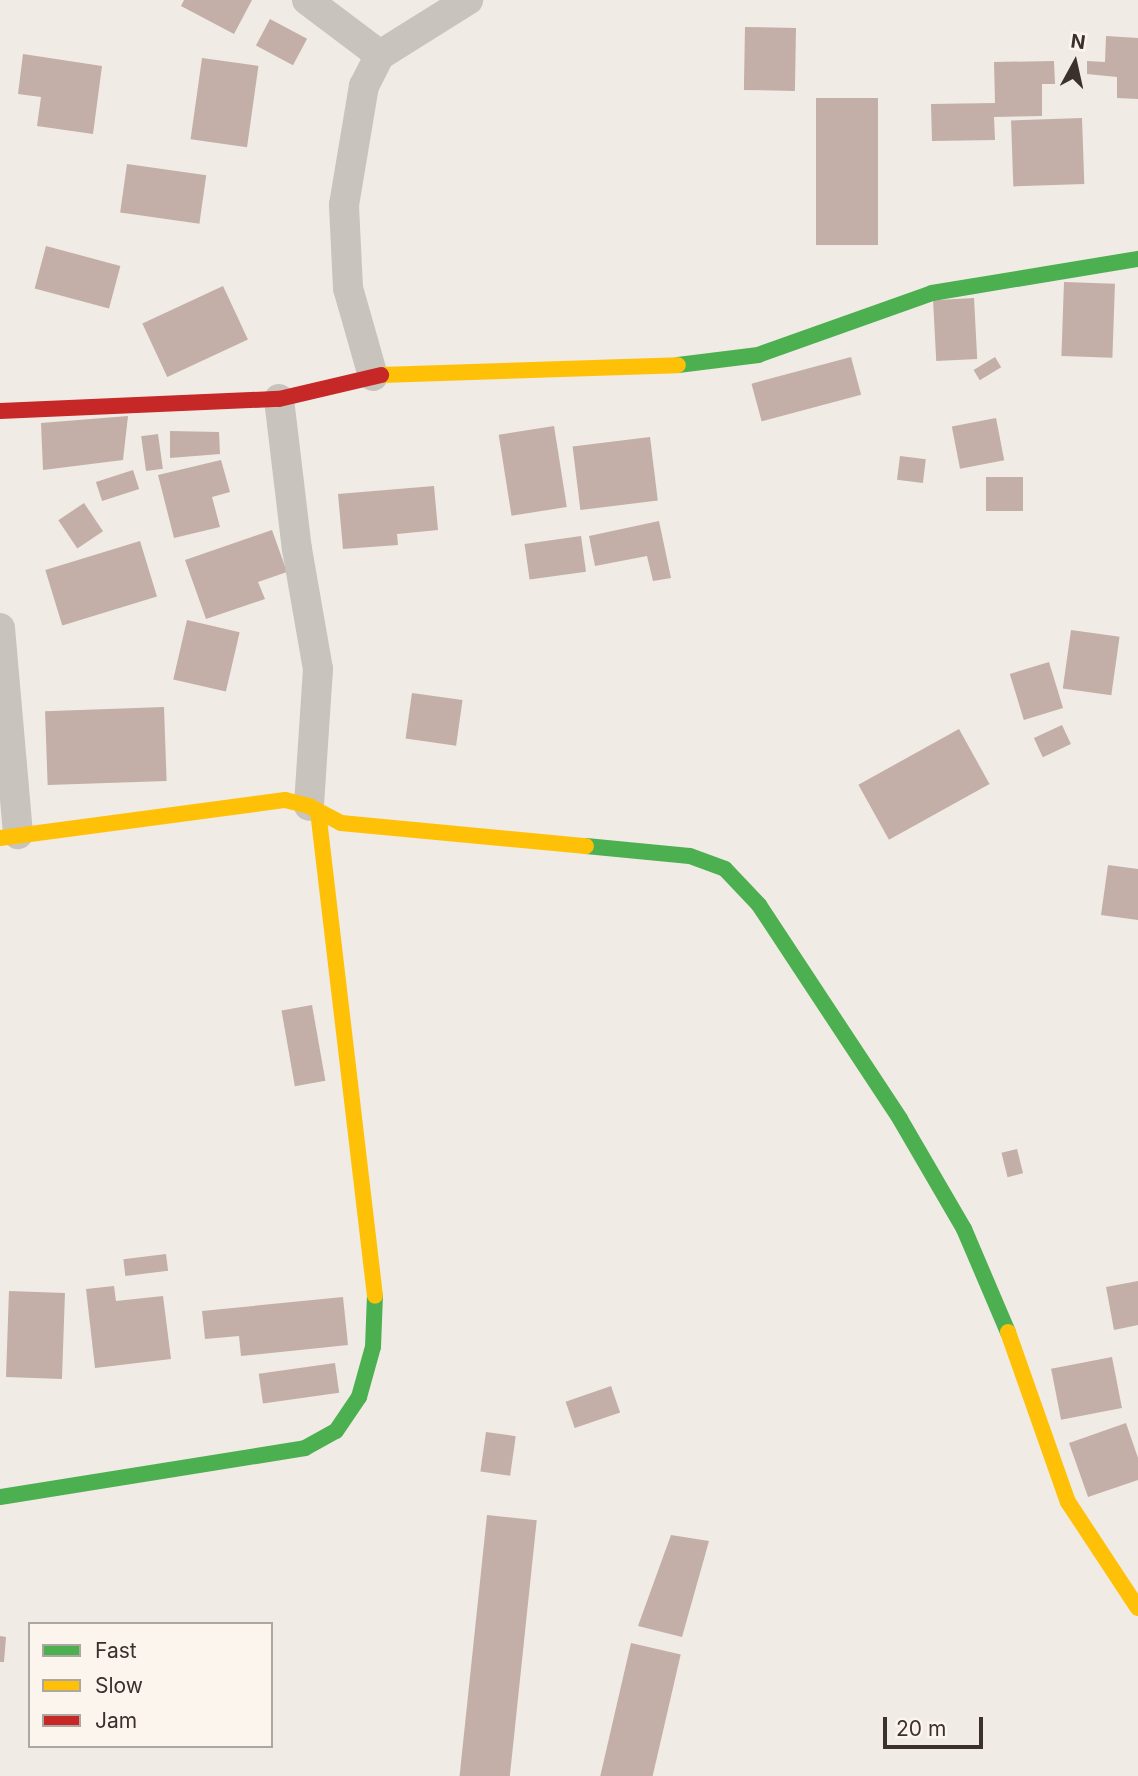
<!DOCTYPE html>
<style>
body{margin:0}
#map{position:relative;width:1138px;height:1776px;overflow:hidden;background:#f0ebe5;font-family:Inter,sans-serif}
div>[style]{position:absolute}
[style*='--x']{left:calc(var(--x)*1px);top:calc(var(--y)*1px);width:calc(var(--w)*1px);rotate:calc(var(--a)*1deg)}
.building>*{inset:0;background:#c3afa7;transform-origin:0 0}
.street>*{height:30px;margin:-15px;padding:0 15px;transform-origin:15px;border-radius:15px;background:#c9c3be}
.fast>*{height:16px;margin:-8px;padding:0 8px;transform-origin:8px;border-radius:8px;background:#4caf50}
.slow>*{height:16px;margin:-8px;padding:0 8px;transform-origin:8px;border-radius:8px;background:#ffc107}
.jam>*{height:16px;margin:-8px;padding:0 8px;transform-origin:8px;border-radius:8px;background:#c62828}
span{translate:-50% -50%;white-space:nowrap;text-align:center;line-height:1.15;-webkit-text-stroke:5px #fbf5ee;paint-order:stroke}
.legend{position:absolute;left:28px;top:1622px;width:245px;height:126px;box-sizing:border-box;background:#fbf5ee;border:2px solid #aea6a0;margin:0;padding:9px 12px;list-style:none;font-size:21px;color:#3b302b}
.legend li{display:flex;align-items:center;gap:14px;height:35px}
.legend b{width:35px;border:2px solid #aea6a0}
.north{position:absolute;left:1040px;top:28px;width:70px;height:70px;-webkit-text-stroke:5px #fbf5ee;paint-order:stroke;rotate:8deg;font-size:19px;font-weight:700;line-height:28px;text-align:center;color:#3b302b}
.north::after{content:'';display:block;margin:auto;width:24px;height:32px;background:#3b302b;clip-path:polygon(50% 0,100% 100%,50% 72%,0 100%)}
.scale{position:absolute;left:883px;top:1717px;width:100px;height:32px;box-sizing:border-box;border:4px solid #3b302b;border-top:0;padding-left:9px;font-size:21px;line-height:24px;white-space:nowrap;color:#3b302b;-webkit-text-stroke:5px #fbf5ee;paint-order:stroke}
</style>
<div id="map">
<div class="building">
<i style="clip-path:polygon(184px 0,252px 0,234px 34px,181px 6px)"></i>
<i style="left:270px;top:19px;width:42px;height:30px;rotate:28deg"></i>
<i style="left:745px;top:27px;width:51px;height:63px;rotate:1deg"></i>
<i style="clip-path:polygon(1106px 36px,1138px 38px,1138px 99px,1117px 98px,1117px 77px,1087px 74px,1087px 61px,1105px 62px)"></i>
<i style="clip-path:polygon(23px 54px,102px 66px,93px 134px,37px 126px,41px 97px,18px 94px)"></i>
<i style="left:202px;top:58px;width:57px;height:82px;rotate:8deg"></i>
<i style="clip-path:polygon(1054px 61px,1055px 84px,1042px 84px,1042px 116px,994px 117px,995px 140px,932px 141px,931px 104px,995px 103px,994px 62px)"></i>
<i style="left:816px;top:98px;width:62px;height:147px"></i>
<i style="left:1082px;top:118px;width:66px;height:71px;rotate:88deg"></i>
<i style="left:127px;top:164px;width:80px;height:49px;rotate:8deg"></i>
<i style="left:46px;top:246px;width:77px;height:44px;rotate:15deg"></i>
<i style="left:1064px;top:282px;width:51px;height:74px;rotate:2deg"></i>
<i style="left:223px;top:286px;width:59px;height:89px;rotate:65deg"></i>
<i style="left:974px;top:298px;width:61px;height:41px;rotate:87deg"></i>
<i style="left:851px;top:357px;width:39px;height:103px;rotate:75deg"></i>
<i style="left:995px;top:357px;width:12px;height:25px;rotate:59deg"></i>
<i style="clip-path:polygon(128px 416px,123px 460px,43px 470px,41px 423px)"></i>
<i style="left:996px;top:418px;width:43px;height:45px;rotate:79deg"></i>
<i style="left:554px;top:426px;width:82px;height:56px;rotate:81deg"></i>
<i style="clip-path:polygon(170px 431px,219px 432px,220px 454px,170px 458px)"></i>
<i style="left:158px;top:434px;width:35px;height:17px;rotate:82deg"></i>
<i style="left:650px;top:437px;width:64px;height:78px;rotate:83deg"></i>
<i style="left:900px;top:456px;width:26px;height:24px;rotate:7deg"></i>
<i style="clip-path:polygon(221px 460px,230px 492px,212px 497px,220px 527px,174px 538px,158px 475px)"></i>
<i style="left:133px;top:470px;width:20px;height:39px;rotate:72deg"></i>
<i style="left:986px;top:477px;width:37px;height:34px"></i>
<i style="clip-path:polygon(434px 486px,438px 530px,397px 534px,398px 545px,343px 549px,338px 494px)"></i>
<i style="left:84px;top:503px;width:34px;height:31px;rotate:56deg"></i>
<i style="clip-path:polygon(659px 521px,671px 578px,653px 581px,647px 556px,595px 566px,589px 536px)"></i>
<i style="clip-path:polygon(272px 530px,287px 572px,258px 582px,265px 599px,206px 619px,185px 560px)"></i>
<i style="left:581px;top:536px;width:36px;height:57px;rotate:82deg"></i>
<i style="left:140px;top:541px;width:58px;height:99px;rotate:73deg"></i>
<i style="left:187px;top:620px;width:54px;height:61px;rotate:13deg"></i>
<i style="left:1071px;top:630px;width:49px;height:59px;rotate:8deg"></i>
<i style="left:1049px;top:662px;width:48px;height:41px;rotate:73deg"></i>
<i style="left:412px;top:693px;width:51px;height:46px;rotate:8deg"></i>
<i style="left:164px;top:707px;width:74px;height:119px;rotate:88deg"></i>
<i style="left:1062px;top:725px;width:21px;height:31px;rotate:65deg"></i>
<i style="left:959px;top:729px;width:63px;height:115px;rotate:61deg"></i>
<i style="clip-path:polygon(1108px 865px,1138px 869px,1138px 920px,1101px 915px)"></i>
<i style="left:312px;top:1005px;width:77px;height:31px;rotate:80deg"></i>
<i style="left:1017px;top:1149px;width:25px;height:16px;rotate:76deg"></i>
<i style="left:166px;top:1254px;width:17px;height:43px;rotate:83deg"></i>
<i style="clip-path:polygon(1138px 1281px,1138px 1325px,1114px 1330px,1106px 1287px)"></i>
<i style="clip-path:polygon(114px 1286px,116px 1301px,163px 1296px,171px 1359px,95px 1368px,86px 1289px)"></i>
<i style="left:9px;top:1291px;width:56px;height:86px;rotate:2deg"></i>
<i style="clip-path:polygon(343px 1297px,348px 1345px,241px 1356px,239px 1336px,205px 1339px,202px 1311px)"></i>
<i style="left:1112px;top:1357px;width:52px;height:62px;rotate:79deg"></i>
<i style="left:335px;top:1363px;width:30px;height:77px;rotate:82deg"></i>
<i style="left:611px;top:1386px;width:28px;height:48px;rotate:71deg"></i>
<i style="clip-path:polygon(1126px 1423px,1138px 1458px,1138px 1480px,1088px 1497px,1069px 1443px)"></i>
<i style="left:486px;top:1432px;width:30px;height:40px;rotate:8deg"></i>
<i style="left:487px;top:1515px;width:50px;height:267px;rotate:6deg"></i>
<i style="clip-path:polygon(671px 1535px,709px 1541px,682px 1637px,638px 1626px)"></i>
<i style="clip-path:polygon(0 1636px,6px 1637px,4px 1662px,0 1662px)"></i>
<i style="left:631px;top:1643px;width:51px;height:137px;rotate:13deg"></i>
</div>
<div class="street">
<i style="--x:307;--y:0;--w:91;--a:37"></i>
<i style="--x:373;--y:376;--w:91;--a:-105.9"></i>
<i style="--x:348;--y:288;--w:83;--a:-92.8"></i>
<i style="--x:344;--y:205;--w:121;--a:-80.5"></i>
<i style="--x:364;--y:86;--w:35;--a:-63"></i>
<i style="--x:380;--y:55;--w:104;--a:-32"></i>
<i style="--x:279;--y:399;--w:151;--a:83.2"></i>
<i style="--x:297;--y:549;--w:122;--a:80.1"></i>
<i style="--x:318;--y:669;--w:137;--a:93.8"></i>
<i style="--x:0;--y:628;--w:207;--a:85"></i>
</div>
<div class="fast">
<i style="--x:678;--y:365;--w:81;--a:-7.1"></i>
<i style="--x:758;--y:355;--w:185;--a:-19.6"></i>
<i style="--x:932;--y:293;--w:209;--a:-9.4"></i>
<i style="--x:586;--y:846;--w:104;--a:5.5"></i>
<i style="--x:690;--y:856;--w:37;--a:20"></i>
<i style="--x:725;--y:869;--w:50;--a:46.6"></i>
<i style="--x:759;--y:905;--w:256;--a:56.6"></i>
<i style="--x:900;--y:1119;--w:127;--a:59.8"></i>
<i style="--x:964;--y:1229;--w:112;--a:66.9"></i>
<i style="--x:0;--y:1497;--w:309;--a:-9.1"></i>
<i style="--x:305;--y:1448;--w:35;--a:-29"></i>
<i style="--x:336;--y:1431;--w:41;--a:-55.9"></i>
<i style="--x:359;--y:1397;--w:52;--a:-74.4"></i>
<i style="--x:373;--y:1347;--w:51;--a:-87.8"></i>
</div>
<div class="slow">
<i style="--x:381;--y:375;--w:297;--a:-1.9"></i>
<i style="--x:318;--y:811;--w:488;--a:83.3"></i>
<i style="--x:0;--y:838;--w:288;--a:-7.6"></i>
<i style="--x:285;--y:800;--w:25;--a:14"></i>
<i style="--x:309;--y:806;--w:36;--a:28"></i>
<i style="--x:341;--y:823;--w:246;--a:5.4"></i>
<i style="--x:1008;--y:1332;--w:180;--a:70.6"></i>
<i style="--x:1068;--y:1502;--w:127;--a:56.6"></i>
</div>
<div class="jam">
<i style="--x:0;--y:411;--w:279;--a:-2.5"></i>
<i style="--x:279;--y:399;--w:105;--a:-13.2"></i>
</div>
<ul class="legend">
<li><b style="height:9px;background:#4caf50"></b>Fast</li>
<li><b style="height:9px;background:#ffc107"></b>Slow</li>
<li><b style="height:9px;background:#c62828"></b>Jam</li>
</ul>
<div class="north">N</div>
<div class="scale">20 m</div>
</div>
